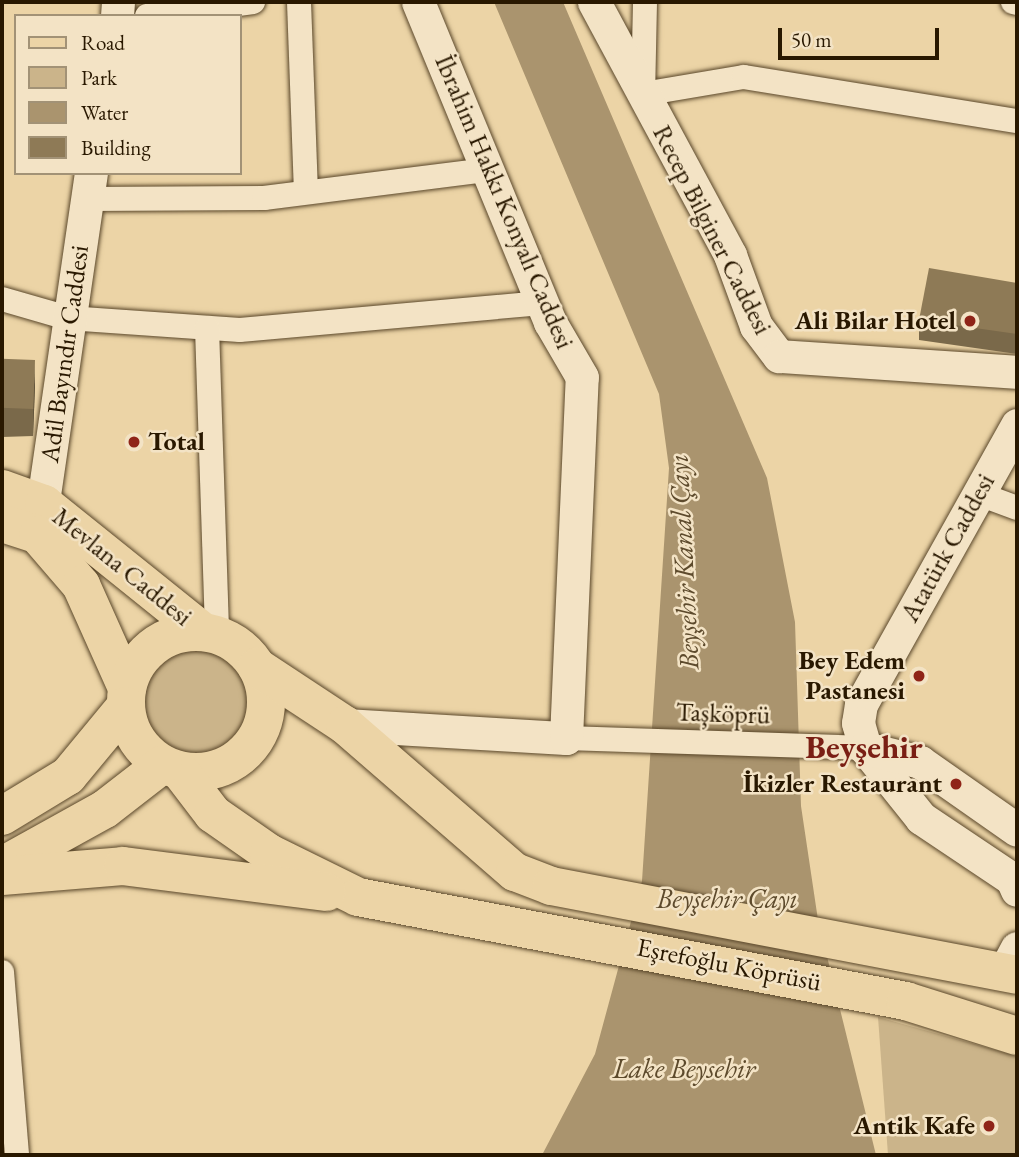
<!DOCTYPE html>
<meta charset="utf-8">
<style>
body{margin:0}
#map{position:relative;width:1019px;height:1157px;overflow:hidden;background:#ecd4a6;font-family:"EB Garamond",serif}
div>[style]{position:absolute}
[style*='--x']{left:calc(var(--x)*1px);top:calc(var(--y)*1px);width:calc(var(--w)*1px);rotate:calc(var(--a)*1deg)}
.green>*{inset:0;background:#cbb48a}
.round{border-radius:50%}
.water>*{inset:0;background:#aa946e}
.roads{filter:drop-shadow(0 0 2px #5a472a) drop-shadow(0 0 2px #5a472a)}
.street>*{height:24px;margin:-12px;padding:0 12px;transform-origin:12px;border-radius:12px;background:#f3e3c5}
.secondary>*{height:33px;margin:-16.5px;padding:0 16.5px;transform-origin:16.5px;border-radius:16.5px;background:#f3e3c5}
.primary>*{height:38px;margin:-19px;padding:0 19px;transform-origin:19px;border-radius:19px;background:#ecd4a6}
.primary>.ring{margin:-19px;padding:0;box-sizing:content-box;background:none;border:38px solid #ecd4a6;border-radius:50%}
.wall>*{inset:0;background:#7a694a}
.shaded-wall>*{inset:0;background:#63553c}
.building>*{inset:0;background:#8e7a56;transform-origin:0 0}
.dots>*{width:19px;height:19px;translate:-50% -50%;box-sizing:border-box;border:4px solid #f3e3c5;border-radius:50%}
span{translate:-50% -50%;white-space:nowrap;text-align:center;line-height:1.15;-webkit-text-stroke:5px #f3e3c5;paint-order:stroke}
.street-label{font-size:26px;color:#291800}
.poi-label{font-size:26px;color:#291800;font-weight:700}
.right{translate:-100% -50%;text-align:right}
.left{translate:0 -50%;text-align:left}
.water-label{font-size:28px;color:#5d4a2c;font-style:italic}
.district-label{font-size:33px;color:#7a1f14;font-weight:700}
.frame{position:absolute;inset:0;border:4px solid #291800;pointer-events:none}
.legend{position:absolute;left:14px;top:14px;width:228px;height:161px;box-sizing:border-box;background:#f3e3c5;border:2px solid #a29276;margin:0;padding:9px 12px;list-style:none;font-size:21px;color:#291800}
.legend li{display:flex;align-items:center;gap:14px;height:35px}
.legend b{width:35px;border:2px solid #a29276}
.scale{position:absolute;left:778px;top:28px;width:161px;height:32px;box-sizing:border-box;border:4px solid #291800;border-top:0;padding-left:9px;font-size:21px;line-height:24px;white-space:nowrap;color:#291800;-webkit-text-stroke:5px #f3e3c5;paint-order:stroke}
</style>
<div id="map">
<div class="green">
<i class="round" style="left:143px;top:650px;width:106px;height:106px"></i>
<i style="clip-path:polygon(878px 1017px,1017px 1056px,1017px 1155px,888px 1155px)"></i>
</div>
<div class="water">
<i style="clip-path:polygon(494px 2px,563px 2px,767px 478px,795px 622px,801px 806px,818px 920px,876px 1155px,542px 1155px,595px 1054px,642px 881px,669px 468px,659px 394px)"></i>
</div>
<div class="roads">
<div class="street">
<i style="--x:299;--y:2;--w:189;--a:87.9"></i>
<i style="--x:645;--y:2;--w:92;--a:91.2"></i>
<i style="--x:643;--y:94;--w:102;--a:-9.6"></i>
<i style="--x:744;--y:77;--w:277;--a:9.2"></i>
<i style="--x:1013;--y:2;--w:4;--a:14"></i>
<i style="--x:147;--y:16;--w:107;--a:-7.5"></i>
<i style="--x:87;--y:199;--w:177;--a:-0.3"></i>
<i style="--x:264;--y:198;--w:225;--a:-7.2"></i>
<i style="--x:2;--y:299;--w:69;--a:16.1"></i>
<i style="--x:68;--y:318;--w:172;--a:4"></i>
<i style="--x:240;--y:330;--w:303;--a:-5.1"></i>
<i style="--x:207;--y:328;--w:307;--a:88.1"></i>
<i style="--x:979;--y:494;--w:40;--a:20.2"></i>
<i style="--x:566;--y:738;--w:299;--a:1.9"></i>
<i style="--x:2;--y:972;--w:184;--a:85.3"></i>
</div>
<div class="secondary">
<i style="--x:594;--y:2;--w:287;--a:61.7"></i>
<i style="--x:730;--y:255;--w:76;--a:69.9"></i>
<i style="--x:756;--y:326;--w:38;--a:53"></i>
<i style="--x:779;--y:356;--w:239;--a:3.8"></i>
<i style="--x:117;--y:16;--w:14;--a:-86"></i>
<i style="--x:1017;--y:425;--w:320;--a:119.2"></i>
<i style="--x:861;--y:704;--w:19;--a:99"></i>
<i style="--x:858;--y:723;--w:26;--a:74"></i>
<i style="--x:865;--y:748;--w:90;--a:51.3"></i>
<i style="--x:921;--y:818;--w:110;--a:33.8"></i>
<i style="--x:1012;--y:879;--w:12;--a:66"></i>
<i style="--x:39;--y:529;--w:360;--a:-81.7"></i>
<i style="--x:345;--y:725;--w:221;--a:3.4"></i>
<i style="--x:566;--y:738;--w:361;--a:-87.5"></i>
<i style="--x:582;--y:377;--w:64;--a:-120.2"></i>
<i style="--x:550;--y:322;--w:346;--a:-112.4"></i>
<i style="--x:865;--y:748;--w:57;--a:14.3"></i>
<i style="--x:920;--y:762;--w:118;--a:35"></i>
<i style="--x:1004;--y:972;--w:27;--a:-62"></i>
</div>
<div class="primary">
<i style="--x:2;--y:489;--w:45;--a:19.7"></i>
<i style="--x:44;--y:504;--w:204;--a:38.8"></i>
<i style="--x:2;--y:523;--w:38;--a:18"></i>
<i style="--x:38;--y:535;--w:66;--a:49.3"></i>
<i style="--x:81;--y:585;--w:113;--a:65.9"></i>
<i class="ring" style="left:126px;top:632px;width:102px;height:102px"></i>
<i style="--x:257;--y:667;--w:105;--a:33.4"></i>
<i style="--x:345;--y:725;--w:225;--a:40.9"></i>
<i style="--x:515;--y:872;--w:39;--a:21"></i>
<i style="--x:551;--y:886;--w:474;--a:10.8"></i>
<i style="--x:180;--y:771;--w:54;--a:52.5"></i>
<i style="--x:213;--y:814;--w:68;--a:34.9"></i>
<i style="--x:269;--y:853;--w:99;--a:26.3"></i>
<i style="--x:358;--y:897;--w:558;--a:10.75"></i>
<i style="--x:906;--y:1001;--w:116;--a:17.5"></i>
<i style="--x:2;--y:816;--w:77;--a:-31.2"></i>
<i style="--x:68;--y:776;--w:91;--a:-50.4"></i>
<i style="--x:2;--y:866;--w:118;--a:-29"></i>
<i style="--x:105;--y:809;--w:73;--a:-37.8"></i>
<i style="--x:2;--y:876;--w:121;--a:-4.7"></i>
<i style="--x:123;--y:866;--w:205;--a:7.3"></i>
</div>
</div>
<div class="wall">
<i style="clip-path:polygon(1017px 283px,1017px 354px,919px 340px,919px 320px)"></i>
<i style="clip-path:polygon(2px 361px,35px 386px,33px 436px,2px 437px)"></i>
</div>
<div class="shaded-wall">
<i style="clip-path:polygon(35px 360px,35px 386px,33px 436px,33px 409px)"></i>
</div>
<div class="building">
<i style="clip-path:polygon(929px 268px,1017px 283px,1017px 334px,919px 320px)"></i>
<i style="left:35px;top:360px;width:49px;height:33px;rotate:92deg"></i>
</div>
<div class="dots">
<i style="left:970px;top:321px;background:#8f2418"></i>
<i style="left:134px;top:442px;background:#8f2418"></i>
<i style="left:919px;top:676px;background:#8f2418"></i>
<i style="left:956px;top:784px;background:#8f2418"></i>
<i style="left:989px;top:1126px;background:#8f2418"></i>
</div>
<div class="street-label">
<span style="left:504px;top:202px;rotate:67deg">İbrahim Hakkı Konyalı Caddesi</span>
<span style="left:712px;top:230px;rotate:63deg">Recep Bilginer Caddesi</span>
<span style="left:65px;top:354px;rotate:-82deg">Adil Bayındır Caddesi</span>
<span style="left:948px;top:548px;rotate:-61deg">Atatürk Caddesi</span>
<span style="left:122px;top:567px;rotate:39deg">Mevlana Caddesi</span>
<span style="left:723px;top:714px;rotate:2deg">Taşköprü</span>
<span style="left:729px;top:965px;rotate:11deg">Eşrefoğlu Köprüsü</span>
</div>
<div class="poi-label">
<span class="right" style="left:956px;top:321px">Ali Bilar Hotel</span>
<span class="left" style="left:148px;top:442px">Total</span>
<span class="right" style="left:905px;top:676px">Bey Edem<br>Pastanesi</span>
<span class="right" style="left:942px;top:784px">İkizler Restaurant</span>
<span class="right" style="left:975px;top:1126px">Antik Kafe</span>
</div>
<div class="water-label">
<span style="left:683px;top:562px;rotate:-93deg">Beyşehir Kanal Çayı</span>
<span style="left:727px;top:898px">Beyşehir Çayı</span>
<span style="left:684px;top:1068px">Lake Beysehir</span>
</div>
<div class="district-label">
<span style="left:864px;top:747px">Beyşehir</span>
</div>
<div class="frame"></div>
<ul class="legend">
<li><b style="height:9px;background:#ecd4a6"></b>Road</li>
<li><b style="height:19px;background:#cbb48a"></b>Park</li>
<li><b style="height:19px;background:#aa946e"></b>Water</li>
<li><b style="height:19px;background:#8e7a56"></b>Building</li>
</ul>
<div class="scale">50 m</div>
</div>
